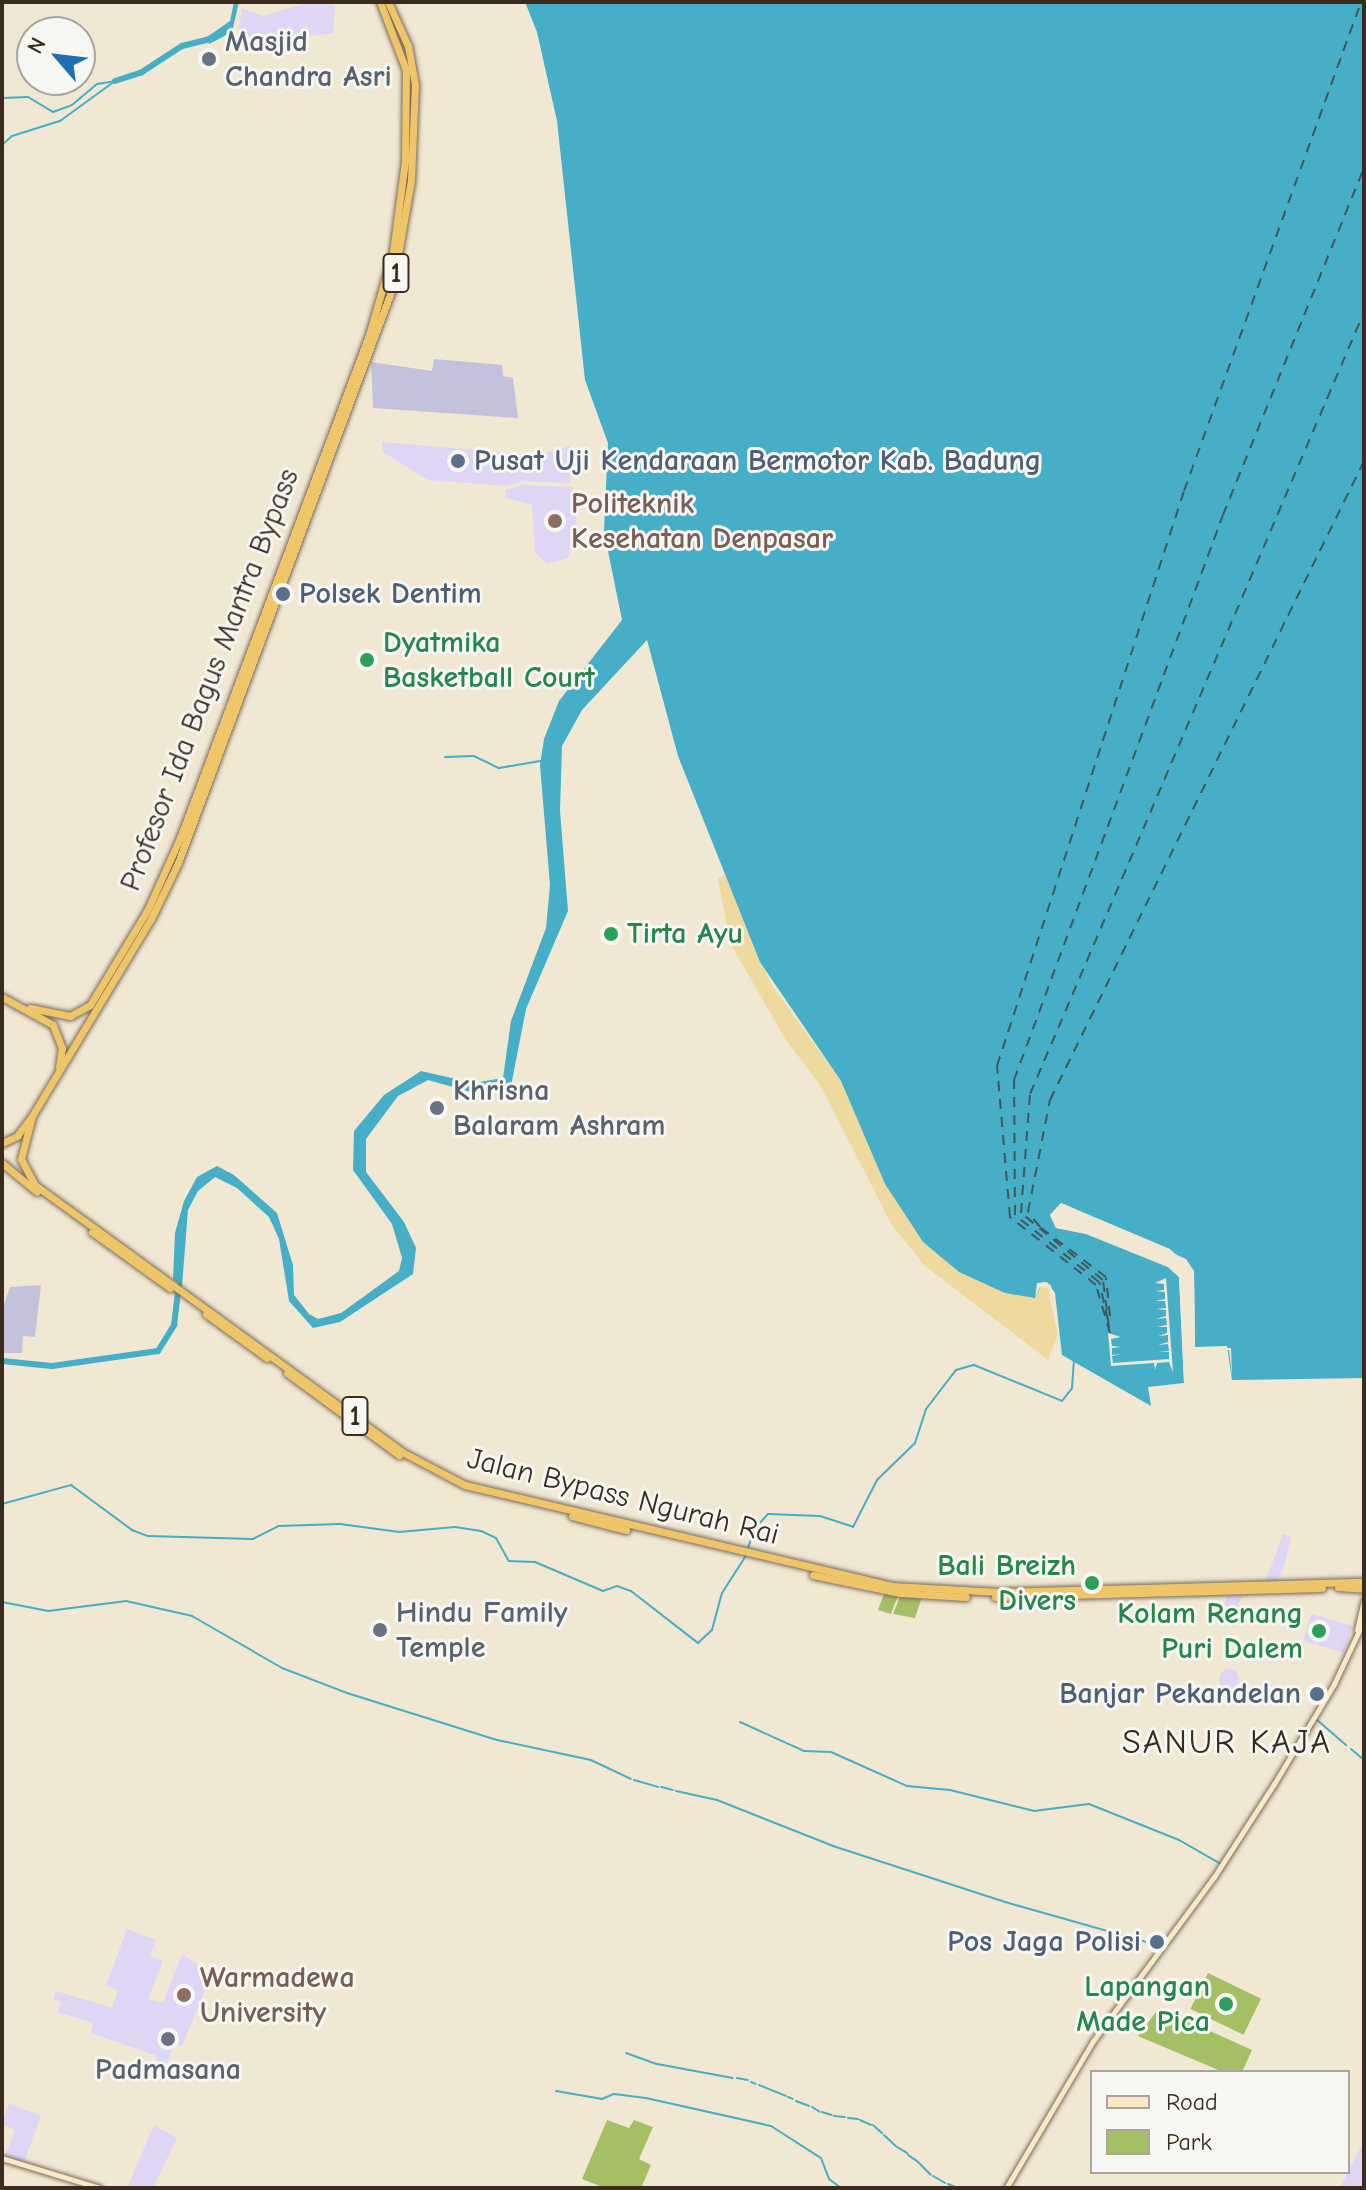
<!DOCTYPE html>
<style>
body{margin:0}
#map{position:relative;width:1366px;height:2190px;overflow:hidden;background:#f0e8d3;font-family:"Comic Neue",sans-serif}
div>[style]{position:absolute}
[style*='--x']{left:calc(var(--x)*1px);top:calc(var(--y)*1px);width:calc(var(--w)*1px);rotate:calc(var(--a)*1deg)}
.built>*{inset:0;background:#dfd5f5;transform-origin:0 0}
.round{border-radius:50%}
.industrial>*{inset:0;background:#c3c1db}
.green>*{inset:0;background:#a5bf65;transform-origin:0 0}
.sand>*{inset:0;background:#eeda9e}
.water>*{inset:0;background:#46aec6}
.pier>*{inset:0;background:#f0e8d3}
.stream>*{height:2px;margin:-1px;padding:0 1px;transform-origin:1px;border-radius:1px;background:#46aec6}
.river>*{height:6px;margin:-3px;padding:0 3px;transform-origin:3px;border-radius:3px;background:#46aec6}
.ferry>*{height:2px;margin-top:-1px;transform-origin:0;background:repeating-linear-gradient(90deg,#3f5859 0 10px,transparent 0 18px)}
.roads{filter:drop-shadow(0 0 2px #7a6c5d) drop-shadow(0 0 2px #7a6c5d)}
.secondary>*{height:5px;margin:-2.5px;padding:0 2.5px;transform-origin:2.5px;border-radius:2.5px;background:#f8e8c3}
.highway>*{height:7px;margin:-3.5px;padding:0 3.5px;transform-origin:3.5px;border-radius:3.5px;background:#eec569}
.dots>*{width:22px;height:22px;translate:-50% -50%;box-sizing:border-box;border:4px solid #f6f6f2;border-radius:50%}
span{translate:-50% -50%;white-space:nowrap;text-align:center;line-height:1.15;-webkit-text-stroke:6px #f6f6f2;paint-order:stroke}
.shield-label span{padding:2px 6px;background:#f6f6f2;border:2px solid;border-radius:6px;-webkit-text-stroke-width:0}
.shield-label{font-size:28px;color:#3b2a1e;font-weight:700}
.worship-label{font-size:30px;color:#5b616d;font-weight:700}
.left{translate:0 -50%;text-align:left}
.service-label{font-size:30px;color:#4e5e75;font-weight:700}
.right{translate:-100% -50%;text-align:right}
.education-label{font-size:30px;color:#785e54;font-weight:700}
.leisure-label{font-size:30px;color:#27864d;font-weight:700}
.street-label{font-size:30px;color:#3b2a1e}
.quarter-label{font-size:34px;color:#3b2a1e;letter-spacing:2px}
.frame{position:absolute;inset:0;border:4px solid #3b2a1e;pointer-events:none}
.legend{position:absolute;left:1090px;top:2070px;width:260px;height:104px;box-sizing:border-box;background:#f6f6f2;border:2px solid #aba49d;margin:0;padding:10px 14px;list-style:none;font-size:24px;color:#3b2a1e}
.legend li{display:flex;align-items:center;gap:16px;height:40px}
.legend b{width:40px;border:2px solid #aba49d}
.north{position:absolute;left:16px;top:16px;width:80px;height:80px;box-sizing:border-box;background:#f6f6f2;border:2px solid #aba49d;border-radius:50%;rotate:298deg;font-size:22px;font-weight:700;line-height:32px;text-align:center;color:#3b2a1e}
.north::after{content:'';display:block;margin:auto;width:28px;height:36px;background:#1f6fb2;clip-path:polygon(50% 0,100% 100%,50% 72%,0 100%)}
</style>
<div id="map">
<div class="built">
<i style="clip-path:polygon(311px 2px,335px 5px,333px 33px,237px 45px,242px 8px,263px 16px)"></i>
<i style="clip-path:polygon(382px 442px,535px 455px,571px 446px,570px 483px,523px 481px,505px 486px,428px 480px,383px 452px)"></i>
<i style="clip-path:polygon(522px 485px,572px 487px,577px 525px,568px 558px,547px 564px,535px 552px,532px 504px,505px 498px,506px 490px)"></i>
<i style="clip-path:polygon(1283px 1534px,1291px 1537px,1286px 1560px,1277px 1583px,1265px 1583px)"></i>
<i style="clip-path:polygon(1229px 1593px,1242px 1596px,1238px 1606px,1245px 1609px,1235px 1628px,1217px 1619px)"></i>
<i style="left:1311px;top:1614px;width:43px;height:28px;rotate:16deg"></i>
<i class="round" style="left:1219px;top:1669px;width:20px;height:20px"></i>
<i style="clip-path:polygon(127px 1929px,156px 1940px,150px 1956px,163px 1961px,148px 1999px,163px 2003px,182px 1954px,212px 1973px,182px 2046px,175px 2044px,166px 2065px,156px 2060px,157px 2056px,91px 2033px,93px 2023px,57px 2012px,61px 2002px,53px 1999px,56px 1991px,112px 2008px,118px 1990px,106px 1986px)"></i>
<i style="clip-path:polygon(9px 2103px,41px 2116px,24px 2162px,5px 2156px,15px 2130px,2px 2124px)"></i>
<i style="clip-path:polygon(154px 2125px,177px 2138px,153px 2188px,127px 2188px)"></i>
<i style="clip-path:polygon(1364px 2141px,1364px 2188px,1340px 2188px,1353px 2162px)"></i>
</div>
<div class="industrial">
<i style="clip-path:polygon(434px 359px,502px 365px,503px 376px,513px 378px,518px 418px,373px 408px,371px 362px,432px 371px)"></i>
<i style="clip-path:polygon(41px 1285px,35px 1337px,23px 1336px,22px 1353px,2px 1353px,2px 1310px,10px 1287px)"></i>
</div>
<div class="green">
<i style="clip-path:polygon(885px 1591px,899px 1593px,891px 1614px,878px 1610px)"></i>
<i style="clip-path:polygon(901px 1594px,922px 1597px,915px 1618px,893px 1614px)"></i>
<i style="left:1208px;top:1973px;width:59px;height:40px;rotate:26deg"></i>
<i style="clip-path:polygon(1159px 2008px,1252px 2050px,1242px 2072px,1223px 2072px,1138px 2036px)"></i>
<i style="clip-path:polygon(607px 2120px,629px 2128px,634px 2120px,653px 2127px,639px 2159px,651px 2165px,641px 2188px,605px 2188px,582px 2179px)"></i>
</div>
<div class="sand">
<i style="clip-path:polygon(726px 874px,771px 984px,841px 1081px,885px 1184px,923px 1242px,959px 1272px,1051px 1285px,1059px 1331px,1048px 1360px,925px 1266px,892px 1225px,820px 1085px,786px 1040px,730px 943px,718px 879px)"></i>
</div>
<div class="water">
<i style="clip-path:polygon(234px 2px,239px 2px,232px 32px,209px 44px,207px 37px,230px 21px)"></i>
<i style="clip-path:polygon(525px 2px,1364px 2px,1364px 1378px,1232px 1380px,1227px 1346px,1195px 1347px,1194px 1271px,1170px 1249px,1061px 1203px,1050px 1215px,1056px 1228px,1086px 1234px,1168px 1267px,1179px 1277px,1184px 1383px,1148px 1387px,1151px 1406px,1062px 1355px,1051px 1285px,1043px 1282px,1035px 1298px,1005px 1293px,959px 1272px,923px 1242px,885px 1184px,841px 1081px,760px 962px,678px 756px,647px 640px,582px 710px,562px 746px,560px 811px,568px 911px,526px 1009px,511px 1086px,485px 1096px,428px 1080px,398px 1096px,366px 1139px,366px 1172px,404px 1222px,416px 1248px,413px 1274px,340px 1322px,313px 1328px,289px 1301px,279px 1239px,269px 1217px,237px 1188px,215px 1177px,198px 1191px,188px 1210px,182px 1286px,173px 1279px,175px 1233px,184px 1201px,197px 1177px,217px 1166px,234px 1175px,277px 1213px,293px 1265px,294px 1295px,309px 1314px,318px 1319px,341px 1313px,399px 1271px,402px 1258px,392px 1224px,353px 1170px,354px 1131px,384px 1095px,421px 1071px,473px 1083px,503px 1078px,511px 1021px,546px 928px,550px 885px,540px 765px,544px 739px,559px 701px,622px 620px,604px 531px,608px 443px,585px 380px,557px 121px,537px 32px)"></i>
</div>
<div class="pier">
<i style="clip-path:polygon(1061px 1203px,1186px 1259px,1194px 1271px,1195px 1347px,1231px 1348px,1232px 1377px,1229px 1350px,1192px 1349px,1190px 1272px,1183px 1262px,1066px 1208px,1054px 1216px,1058px 1224px,1088px 1230px,1178px 1268px,1185px 1285px,1184px 1383px,1179px 1277px,1168px 1267px,1087px 1234px,1056px 1228px,1050px 1215px)"></i>
<i style="clip-path:polygon(1166px 1278px,1173px 1372px,1169px 1362px,1157px 1363px,1155px 1370px,1154px 1363px,1111px 1366px,1108px 1333px,1121px 1337px,1111px 1339px,1112px 1346px,1122px 1347px,1112px 1348px,1112px 1355px,1122px 1354px,1112px 1356px,1113px 1363px,1169px 1359px,1169px 1352px,1159px 1352px,1169px 1351px,1168px 1344px,1158px 1345px,1168px 1342px,1168px 1335px,1158px 1336px,1167px 1333px,1167px 1327px,1157px 1327px,1167px 1325px,1166px 1318px,1156px 1319px,1166px 1316px,1166px 1310px,1156px 1309px,1166px 1308px,1165px 1301px,1155px 1301px,1165px 1299px,1165px 1292px,1155px 1291px,1164px 1290px,1164px 1284px,1155px 1283px)"></i>
<i style="clip-path:polygon(1047px 1282px,1055px 1293px,1062px 1355px,1048px 1288px,1040px 1287px,1035px 1298px,1037px 1283px)"></i>
</div>
<div class="stream">
<i style="--x:2;--y:98;--w:26;--a:-2"></i>
<i style="--x:28;--y:97;--w:29;--a:31"></i>
<i style="--x:53;--y:112;--w:20;--a:-20"></i>
<i style="--x:72;--y:105;--w:33;--a:-40"></i>
<i style="--x:97;--y:84;--w:18;--a:-9"></i>
<i style="--x:2;--y:145;--w:13;--a:-42"></i>
<i style="--x:12;--y:136;--w:50;--a:-17.4"></i>
<i style="--x:60;--y:121;--w:68;--a:-36"></i>
<i style="--x:445;--y:757;--w:29;--a:-2"></i>
<i style="--x:474;--y:756;--w:28;--a:26"></i>
<i style="--x:499;--y:768;--w:42;--a:-9.7"></i>
<i style="--x:2;--y:1504;--w:72;--a:-15.4"></i>
<i style="--x:71;--y:1485;--w:76;--a:36.4"></i>
<i style="--x:132;--y:1530;--w:17;--a:21"></i>
<i style="--x:148;--y:1536;--w:105;--a:1.6"></i>
<i style="--x:253;--y:1539;--w:28;--a:-27"></i>
<i style="--x:278;--y:1526;--w:62;--a:-1.8"></i>
<i style="--x:340;--y:1524;--w:60;--a:7.7"></i>
<i style="--x:399;--y:1532;--w:56;--a:-5.1"></i>
<i style="--x:455;--y:1527;--w:26;--a:9"></i>
<i style="--x:481;--y:1531;--w:17;--a:25"></i>
<i style="--x:496;--y:1538;--w:26;--a:61"></i>
<i style="--x:509;--y:1561;--w:26;--a:2"></i>
<i style="--x:535;--y:1562;--w:74;--a:23.1"></i>
<i style="--x:603;--y:1591;--w:15;--a:-20"></i>
<i style="--x:617;--y:1586;--w:15;--a:20"></i>
<i style="--x:631;--y:1591;--w:85;--a:37.8"></i>
<i style="--x:698;--y:1643;--w:19;--a:-43"></i>
<i style="--x:712;--y:1630;--w:38;--a:-75"></i>
<i style="--x:722;--y:1593;--w:46;--a:-57.3"></i>
<i style="--x:748;--y:1548;--w:21;--a:-71"></i>
<i style="--x:755;--y:1528;--w:19;--a:-47"></i>
<i style="--x:768;--y:1514;--w:52;--a:2.2"></i>
<i style="--x:820;--y:1516;--w:35;--a:18"></i>
<i style="--x:853;--y:1527;--w:53;--a:-62.9"></i>
<i style="--x:877;--y:1480;--w:53;--a:-44.2"></i>
<i style="--x:915;--y:1443;--w:36;--a:-72"></i>
<i style="--x:926;--y:1409;--w:49;--a:-52.4"></i>
<i style="--x:956;--y:1370;--w:19;--a:-16"></i>
<i style="--x:974;--y:1365;--w:95;--a:22.2"></i>
<i style="--x:1062;--y:1401;--w:16;--a:-52"></i>
<i style="--x:1072;--y:1388;--w:27;--a:-86"></i>
<i style="--x:2;--y:1602;--w:47;--a:11.1"></i>
<i style="--x:48;--y:1611;--w:79;--a:-7.3"></i>
<i style="--x:126;--y:1601;--w:68;--a:12.8"></i>
<i style="--x:192;--y:1616;--w:104;--a:30"></i>
<i style="--x:282;--y:1668;--w:70;--a:21"></i>
<i style="--x:347;--y:1693;--w:157;--a:17.4"></i>
<i style="--x:497;--y:1740;--w:96;--a:12"></i>
<i style="--x:591;--y:1760;--w:44;--a:25.4"></i>
<i style="--x:1316;--y:1719;--w:40;--a:41"></i>
<i style="--x:740;--y:1722;--w:70;--a:24.4"></i>
<i style="--x:804;--y:1751;--w:27;--a:2"></i>
<i style="--x:831;--y:1752;--w:83;--a:24.1"></i>
<i style="--x:907;--y:1786;--w:43;--a:5.3"></i>
<i style="--x:950;--y:1790;--w:87;--a:14"></i>
<i style="--x:1034;--y:1811;--w:55;--a:-7.3"></i>
<i style="--x:1089;--y:1804;--w:97;--a:21.8"></i>
<i style="--x:1179;--y:1840;--w:48;--a:29.7"></i>
<i style="--x:1306;--y:1735;--w:12;--a:-55"></i>
<i style="--x:1351;--y:1749;--w:17;--a:40"></i>
<i style="--x:634;--y:1780;--w:25;--a:16"></i>
<i style="--x:661;--y:1787;--w:12;--a:14"></i>
<i style="--x:676;--y:1791;--w:42;--a:12.4"></i>
<i style="--x:717;--y:1800;--w:125;--a:21.6"></i>
<i style="--x:833;--y:1846;--w:181;--a:18"></i>
<i style="--x:1005;--y:1902;--w:162;--a:15.8"></i>
<i style="--x:1220;--y:1872;--w:37;--a:-57"></i>
<i style="--x:626;--y:2053;--w:33;--a:20"></i>
<i style="--x:657;--y:2064;--w:77;--a:10.4"></i>
<i style="--x:737;--y:2078;--w:11;--a:10"></i>
<i style="--x:751;--y:2082;--w:5;--a:22"></i>
<i style="--x:759;--y:2085;--w:29;--a:22"></i>
<i style="--x:556;--y:2091;--w:47;--a:9.9"></i>
<i style="--x:602;--y:2099;--w:13;--a:-23"></i>
<i style="--x:614;--y:2094;--w:32;--a:7"></i>
<i style="--x:646;--y:2098;--w:128;--a:12.6"></i>
<i style="--x:771;--y:2126;--w:59;--a:32.6"></i>
<i style="--x:821;--y:2158;--w:22;--a:69"></i>
<i style="--x:829;--y:2179;--w:15;--a:37"></i>
<i style="--x:788;--y:2097;--w:5;--a:22"></i>
<i style="--x:796;--y:2101;--w:14;--a:21"></i>
<i style="--x:812;--y:2107;--w:9;--a:32"></i>
<i style="--x:822;--y:2112;--w:10;--a:17"></i>
<i style="--x:834;--y:2116;--w:11;--a:5"></i>
<i style="--x:848;--y:2118;--w:10;--a:6"></i>
<i style="--x:860;--y:2120;--w:12;--a:24"></i>
<i style="--x:873;--y:2125;--w:12;--a:42"></i>
<i style="--x:884;--y:2135;--w:16;--a:43"></i>
<i style="--x:897;--y:2147;--w:12;--a:31"></i>
<i style="--x:908;--y:2155;--w:11;--a:34"></i>
<i style="--x:918;--y:2162;--w:18;--a:45"></i>
<i style="--x:933;--y:2176;--w:14;--a:30"></i>
<i style="--x:948;--y:2184;--w:11;--a:22"></i>
</div>
<div class="river">
<i style="--x:115;--y:81;--w:28;--a:-18"></i>
<i style="--x:142;--y:72;--w:48;--a:-33"></i>
<i style="--x:182;--y:46;--w:32;--a:-14"></i>
<i style="--x:2;--y:1361;--w:50;--a:5.7"></i>
<i style="--x:52;--y:1366;--w:107;--a:-8.1"></i>
<i style="--x:158;--y:1351;--w:31;--a:-58"></i>
<i style="--x:174;--y:1325;--w:39;--a:-83"></i>
</div>
<div class="ferry">
<i style="--x:1110;--y:1316;--w:39;--a:-96"></i>
<i style="--x:1106;--y:1277;--w:83;--a:-142.9"></i>
<i style="--x:1040;--y:1227;--w:19;--a:-129"></i>
<i style="--x:1028;--y:1212;--w:114;--a:-78.9"></i>
<i style="--x:1050;--y:1100;--w:712;--a:-63.83"></i>
<i style="--x:1108;--y:1320;--w:39;--a:-103"></i>
<i style="--x:1099;--y:1282;--w:107;--a:-141.4"></i>
<i style="--x:1015;--y:1215;--w:135;--a:-90.4"></i>
<i style="--x:1014;--y:1080;--w:602;--a:-69.7"></i>
<i style="--x:1223;--y:515;--w:375;--a:-67.9"></i>
<i style="--x:1109;--y:1328;--w:48;--a:-97.1"></i>
<i style="--x:1103;--y:1280;--w:106;--a:-140.7"></i>
<i style="--x:1021;--y:1213;--w:119;--a:-85.7"></i>
<i style="--x:1030;--y:1094;--w:850;--a:-66.87"></i>
<i style="--x:1110;--y:1333;--w:50;--a:-106.3"></i>
<i style="--x:1096;--y:1285;--w:110;--a:-141.7"></i>
<i style="--x:1010;--y:1217;--w:152;--a:-94.9"></i>
<i style="--x:997;--y:1066;--w:605;--a:-71.98"></i>
<i style="--x:1184;--y:491;--w:520;--a:-70.1"></i>
</div>
<div class="roads">
<div class="secondary">
<i style="--x:1357;--y:1630;--w:31;--a:-77"></i>
<i style="--x:2;--y:2158;--w:102;--a:17"></i>
<i style="--x:1006;--y:2188;--w:171;--a:-59.4"></i>
<i style="--x:1093;--y:2041;--w:204;--a:-53.6"></i>
<i style="--x:1214;--y:1877;--w:111;--a:-57.2"></i>
<i style="--x:1274;--y:1784;--w:117;--a:-59"></i>
<i style="--x:1334;--y:1684;--w:71;--a:-64.9"></i>
</div>
<div class="highway">
<i style="--x:2;--y:997;--w:58;--a:28.8"></i>
<i style="--x:53;--y:1025;--w:25;--a:69"></i>
<i style="--x:62;--y:1048;--w:19;--a:99"></i>
<i style="--x:30;--y:1008;--w:41;--a:11.3"></i>
<i style="--x:70;--y:1016;--w:23;--a:-29"></i>
<i style="--x:90;--y:1005;--w:110;--a:-58.8"></i>
<i style="--x:147;--y:911;--w:80;--a:-65.7"></i>
<i style="--x:180;--y:838;--w:537;--a:-69.41"></i>
<i style="--x:369;--y:335;--w:86;--a:-73.9"></i>
<i style="--x:393;--y:252;--w:92;--a:-82.5"></i>
<i style="--x:405;--y:161;--w:91;--a:-89.4"></i>
<i style="--x:406;--y:70;--w:73;--a:-110.9"></i>
<i style="--x:32;--y:1116;--w:44;--a:104.3"></i>
<i style="--x:21;--y:1159;--w:30;--a:62"></i>
<i style="--x:35;--y:1185;--w:456;--a:36"></i>
<i style="--x:404;--y:1453;--w:69;--a:27.7"></i>
<i style="--x:465;--y:1485;--w:439;--a:13.3"></i>
<i style="--x:892;--y:1586;--w:107;--a:3.2"></i>
<i style="--x:999;--y:1592;--w:365;--a:-1.6"></i>
<i style="--x:2;--y:1143;--w:17;--a:-25"></i>
<i style="--x:17;--y:1136;--w:25;--a:-53"></i>
<i style="--x:32;--y:1116;--w:230;--a:-58.9"></i>
<i style="--x:151;--y:919;--w:62;--a:-64.3"></i>
<i style="--x:178;--y:863;--w:613;--a:-69.55"></i>
<i style="--x:392;--y:289;--w:111;--a:-80.1"></i>
<i style="--x:411;--y:180;--w:95;--a:-87.6"></i>
<i style="--x:415;--y:85;--w:40;--a:-100"></i>
<i style="--x:408;--y:46;--w:48;--a:-114.4"></i>
<i style="--x:2;--y:1163;--w:45;--a:39.6"></i>
<i style="--x:92;--y:1232;--w:96;--a:35.7"></i>
<i style="--x:206;--y:1314;--w:75;--a:35.8"></i>
<i style="--x:287;--y:1373;--w:139;--a:36.2"></i>
<i style="--x:572;--y:1516;--w:56;--a:14.5"></i>
<i style="--x:813;--y:1575;--w:89;--a:11.7"></i>
<i style="--x:900;--y:1593;--w:66;--a:3.5"></i>
<i style="--x:1338;--y:1587;--w:26;--a:4"></i>
<i style="--x:995;--y:1597;--w:327;--a:-1.6"></i>
</div>
</div>
<div class="dots">
<i style="left:209px;top:59px;background:#6b7280"></i>
<i style="left:458px;top:461px;background:#5c6f8a"></i>
<i style="left:555px;top:521px;background:#8d6e63"></i>
<i style="left:283px;top:594px;background:#5c6f8a"></i>
<i style="left:367px;top:660px;background:#2e9e5b"></i>
<i style="left:611px;top:934px;background:#2e9e5b"></i>
<i style="left:437px;top:1108px;background:#6b7280"></i>
<i style="left:1092px;top:1583px;background:#2e9e5b"></i>
<i style="left:380px;top:1630px;background:#6b7280"></i>
<i style="left:1319px;top:1631px;background:#2e9e5b"></i>
<i style="left:1317px;top:1694px;background:#5c6f8a"></i>
<i style="left:1157px;top:1942px;background:#5c6f8a"></i>
<i style="left:184px;top:1995px;background:#8d6e63"></i>
<i style="left:1226px;top:2004px;background:#2e9e5b"></i>
<i style="left:168px;top:2039px;background:#6b7280"></i>
</div>
<div class="shield-label">
<span style="left:396px;top:273px">1</span>
<span style="left:355px;top:1416px">1</span>
</div>
<div class="worship-label">
<span class="left" style="left:225px;top:59px">Masjid<br>Chandra Asri</span>
<span class="left" style="left:453px;top:1108px">Khrisna<br>Balaram Ashram</span>
<span class="left" style="left:396px;top:1630px">Hindu Family<br>Temple</span>
<span style="left:168px;top:2070px">Padmasana</span>
</div>
<div class="service-label">
<span class="left" style="left:474px;top:461px">Pusat Uji Kendaraan Bermotor Kab. Badung</span>
<span class="left" style="left:299px;top:594px">Polsek Dentim</span>
<span class="right" style="left:1301px;top:1694px">Banjar Pekandelan</span>
<span class="right" style="left:1141px;top:1942px">Pos Jaga Polisi</span>
</div>
<div class="education-label">
<span class="left" style="left:571px;top:521px">Politeknik<br>Kesehatan Denpasar</span>
<span class="left" style="left:200px;top:1995px">Warmadewa<br>University</span>
</div>
<div class="leisure-label">
<span class="left" style="left:383px;top:660px">Dyatmika<br>Basketball Court</span>
<span class="left" style="left:627px;top:934px">Tirta Ayu</span>
<span class="right" style="left:1076px;top:1583px">Bali Breizh<br>Divers</span>
<span class="right" style="left:1303px;top:1631px">Kolam Renang<br>Puri Dalem</span>
<span class="right" style="left:1210px;top:2004px">Lapangan<br>Made Pica</span>
</div>
<div class="street-label">
<span style="left:210px;top:680px;rotate:-69deg">Profesor Ida Bagus Mantra Bypass</span>
<span style="left:623px;top:1497px;rotate:14deg">Jalan Bypass Ngurah Rai</span>
</div>
<div class="quarter-label">
<span style="left:1227px;top:1743px">SANUR KAJA</span>
</div>
<div class="frame"></div>
<ul class="legend">
<li><b style="height:10px;background:#f8e8c3"></b>Road</li>
<li><b style="height:22px;background:#a5bf65"></b>Park</li>
</ul>
<div class="north">N</div>
</div>
